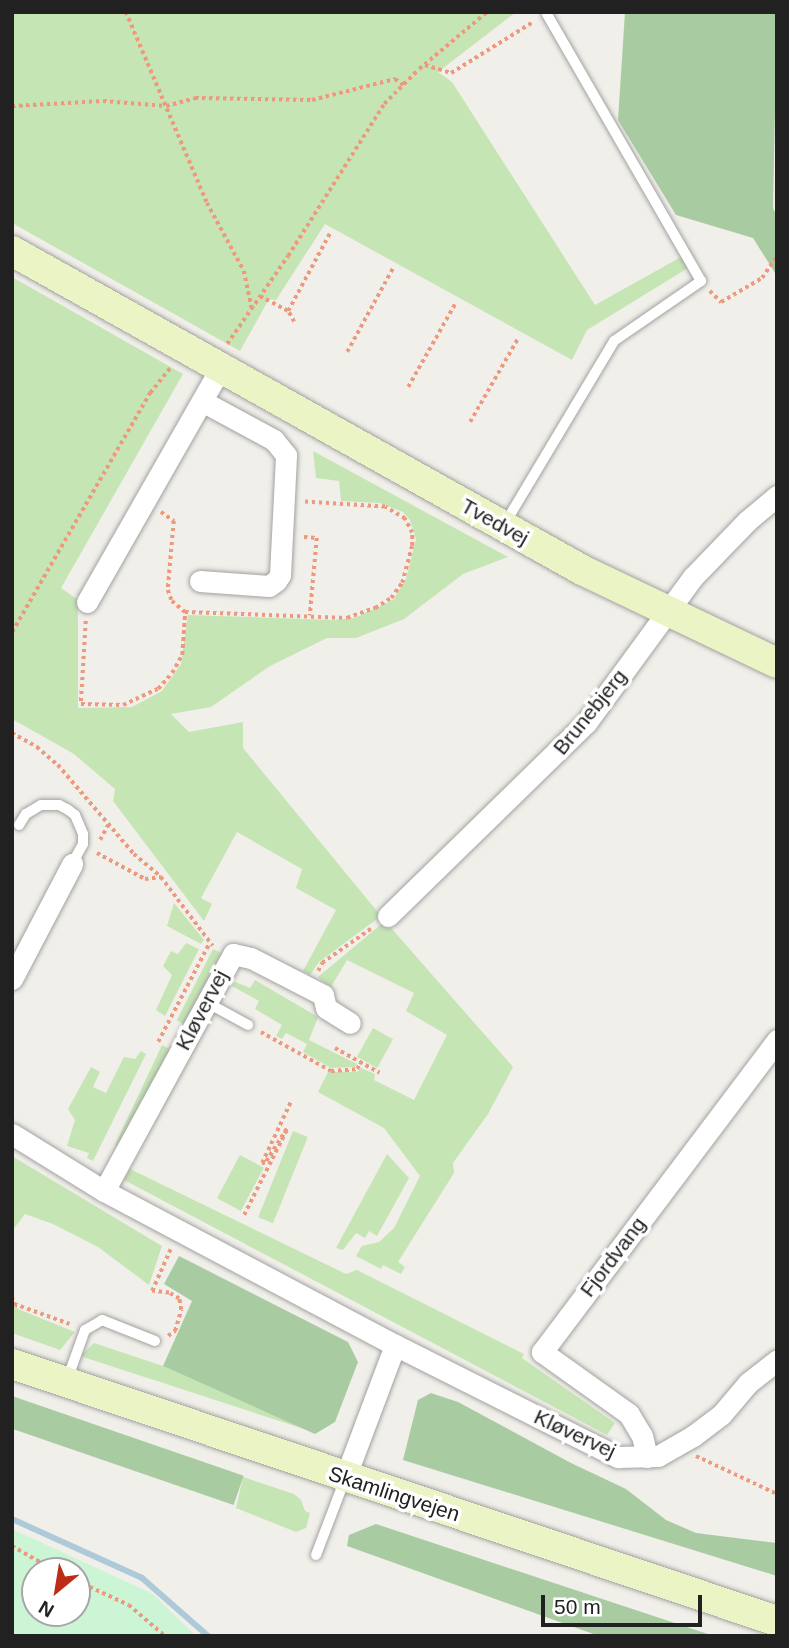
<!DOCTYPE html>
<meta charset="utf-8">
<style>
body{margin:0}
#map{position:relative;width:789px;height:1648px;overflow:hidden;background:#f1efe9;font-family:Helvetica,sans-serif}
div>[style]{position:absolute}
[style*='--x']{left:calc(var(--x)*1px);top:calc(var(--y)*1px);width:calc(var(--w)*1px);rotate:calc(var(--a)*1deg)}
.grass>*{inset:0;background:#c6e5b5;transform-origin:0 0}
.forest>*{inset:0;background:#a9cba2;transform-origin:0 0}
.park>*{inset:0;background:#ccf5d5}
.stream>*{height:6px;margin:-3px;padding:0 3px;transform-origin:3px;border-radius:3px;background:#aecad9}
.path>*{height:3.5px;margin-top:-1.75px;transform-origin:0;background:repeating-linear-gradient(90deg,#ec997e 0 3.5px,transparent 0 7px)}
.roads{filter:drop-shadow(0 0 2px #a2a2a2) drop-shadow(0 0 2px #a2a2a2)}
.lane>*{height:10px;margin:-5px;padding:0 5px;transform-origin:5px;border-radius:5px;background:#fff}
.street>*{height:21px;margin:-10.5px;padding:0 10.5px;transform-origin:10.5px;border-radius:10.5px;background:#fff}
.secondary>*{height:30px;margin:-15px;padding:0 15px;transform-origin:15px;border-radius:15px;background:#ebf4c4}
span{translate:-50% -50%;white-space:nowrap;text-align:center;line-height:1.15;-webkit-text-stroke:7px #fff;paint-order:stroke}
.street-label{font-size:21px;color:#212121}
.frame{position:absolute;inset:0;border:14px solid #212121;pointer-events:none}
.north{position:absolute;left:21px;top:1557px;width:70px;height:70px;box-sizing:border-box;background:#fff;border:2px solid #a6a6a6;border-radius:50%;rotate:210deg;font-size:19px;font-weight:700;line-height:28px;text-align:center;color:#212121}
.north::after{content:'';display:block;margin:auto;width:24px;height:32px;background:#bd2c15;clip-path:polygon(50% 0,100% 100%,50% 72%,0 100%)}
.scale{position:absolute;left:541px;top:1595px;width:161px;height:32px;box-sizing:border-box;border:4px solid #212121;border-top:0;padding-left:9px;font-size:21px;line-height:24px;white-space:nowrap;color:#212121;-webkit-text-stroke:5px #fff;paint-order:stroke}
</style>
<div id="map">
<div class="grass">
<i style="clip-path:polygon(12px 12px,516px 12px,438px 72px,452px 82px,595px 305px,681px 257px,688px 268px,587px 330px,572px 360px,325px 224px,276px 300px,269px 299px,240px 351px,12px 223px)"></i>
<i style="clip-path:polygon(12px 277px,183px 374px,61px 588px,78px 600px,78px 708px,132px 707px,162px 691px,181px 664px,188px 615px,334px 620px,355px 618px,393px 600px,406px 579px,416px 539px,410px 520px,403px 512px,380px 503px,341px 501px,339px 481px,316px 478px,313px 451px,508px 557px,463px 574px,404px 619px,356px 638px,327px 638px,270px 666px,211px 707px,171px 714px,189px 732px,243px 722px,243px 748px,381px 916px,319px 962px,310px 975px,303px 971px,336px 910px,296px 888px,302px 869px,237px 832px,201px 898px,212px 904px,204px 921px,113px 801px,115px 789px,74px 754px,12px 719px)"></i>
<i style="clip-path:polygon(174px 903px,204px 940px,201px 944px,167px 926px)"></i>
<i style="clip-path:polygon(385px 921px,513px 1067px,488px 1114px,453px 1163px,454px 1173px,398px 1262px,405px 1267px,401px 1274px,383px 1265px,381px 1269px,356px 1256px,362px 1246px,379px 1242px,394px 1228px,420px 1176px,384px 1128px,318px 1092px,328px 1072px,357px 1072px,361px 1068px,375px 1074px,374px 1080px,414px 1100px,447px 1035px,406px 1011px,414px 993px,347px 960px,331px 987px,318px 977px)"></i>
<i style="clip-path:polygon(186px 943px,199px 949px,165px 1016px,156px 1010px,172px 975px,163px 966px,171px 951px,178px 954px)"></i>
<i style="left:213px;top:949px;width:9px;height:80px;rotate:27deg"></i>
<i style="clip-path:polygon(255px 980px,318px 1017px,309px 1040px,357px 1064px,355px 1067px,331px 1068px,303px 1052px,307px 1044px,286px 1033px,282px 1039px,276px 1036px,282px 1025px,255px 1009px,259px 1001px,230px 985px,233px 981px,250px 988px)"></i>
<i style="left:373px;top:1028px;width:23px;height:33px;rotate:29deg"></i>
<i style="clip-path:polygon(162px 1045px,171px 1050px,119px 1147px,115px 1145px)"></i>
<i style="clip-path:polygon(141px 1051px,146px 1054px,93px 1161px,87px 1158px,89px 1153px,67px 1146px,75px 1120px,68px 1109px,91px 1067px,100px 1072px,93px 1087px,106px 1093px,124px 1057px,135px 1059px)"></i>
<i style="left:293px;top:1131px;width:16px;height:93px;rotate:22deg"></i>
<i style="clip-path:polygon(387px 1154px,409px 1178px,377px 1236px,369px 1231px,365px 1238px,356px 1233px,343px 1250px,336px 1248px)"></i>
<i style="left:240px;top:1155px;width:27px;height:49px;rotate:28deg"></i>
<i style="clip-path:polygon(12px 1156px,162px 1246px,149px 1285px,98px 1247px,53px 1224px,25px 1214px,12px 1231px)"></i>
<i style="clip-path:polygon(130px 1169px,346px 1274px,357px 1270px,524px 1354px,522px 1358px,615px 1423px,607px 1435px,124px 1180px)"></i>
<i style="clip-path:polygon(12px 1298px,18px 1309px,75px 1332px,60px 1350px,12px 1333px)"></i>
<i style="clip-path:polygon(94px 1343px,163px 1366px,307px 1430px,80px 1356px)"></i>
<i style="clip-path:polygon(243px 1477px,294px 1494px,301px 1500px,305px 1511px,310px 1513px,306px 1528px,296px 1532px,236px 1508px)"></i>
</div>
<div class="forest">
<i style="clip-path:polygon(625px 12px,777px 12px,773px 208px,777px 217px,777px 276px,753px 238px,676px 215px,618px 120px)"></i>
<i style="clip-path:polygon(179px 1256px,348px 1342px,358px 1362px,335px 1422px,315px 1434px,163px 1366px,192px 1301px,164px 1284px)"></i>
<i style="clip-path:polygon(431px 1393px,458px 1402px,571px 1463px,626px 1489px,666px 1520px,696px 1533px,777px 1543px,777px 1576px,403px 1460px,418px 1400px)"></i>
<i style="left:12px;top:1396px;width:245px;height:31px;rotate:19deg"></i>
<i style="clip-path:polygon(376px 1524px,714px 1636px,599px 1636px,347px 1546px,349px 1535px)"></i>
</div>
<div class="park">
<i style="clip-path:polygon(evenodd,12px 1529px,153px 1594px,196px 1636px,12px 1636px,12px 1529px,35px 1571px,77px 1571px,77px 1613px,35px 1613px,35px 1571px)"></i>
</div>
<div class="stream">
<i style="--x:12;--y:1519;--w:143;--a:24.4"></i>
<i style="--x:142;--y:1578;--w:88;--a:41.3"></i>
</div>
<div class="path">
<i style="--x:126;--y:12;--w:207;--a:67"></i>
<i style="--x:207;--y:203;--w:77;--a:61.4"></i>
<i style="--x:244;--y:271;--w:38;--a:78"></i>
<i style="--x:425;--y:65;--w:27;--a:17"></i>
<i style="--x:451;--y:73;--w:97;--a:-31.9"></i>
<i style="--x:12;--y:106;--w:91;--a:-3.1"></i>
<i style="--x:103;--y:101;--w:63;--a:4.5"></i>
<i style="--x:166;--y:106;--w:30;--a:-15"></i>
<i style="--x:195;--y:98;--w:117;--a:1"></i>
<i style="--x:312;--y:100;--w:86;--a:-14.2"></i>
<i style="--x:395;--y:79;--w:12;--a:35"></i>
<i style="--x:710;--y:291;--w:16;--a:45"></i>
<i style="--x:721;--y:302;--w:48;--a:-30.3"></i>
<i style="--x:762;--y:278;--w:27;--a:-56"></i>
<i style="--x:260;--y:296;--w:32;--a:28"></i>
<i style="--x:294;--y:322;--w:13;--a:-119"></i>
<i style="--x:288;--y:311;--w:89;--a:-61.7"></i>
<i style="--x:227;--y:344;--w:107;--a:-55.3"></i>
<i style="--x:288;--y:256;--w:180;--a:-57.7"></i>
<i style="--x:384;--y:104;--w:49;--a:-45"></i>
<i style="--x:419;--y:69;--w:89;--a:-40"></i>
<i style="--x:347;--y:352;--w:96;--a:-61.3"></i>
<i style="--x:408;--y:387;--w:95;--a:-60.5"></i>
<i style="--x:470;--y:422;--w:95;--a:-60.2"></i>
<i style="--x:161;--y:512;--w:16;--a:35"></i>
<i style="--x:174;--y:521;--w:69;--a:95"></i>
<i style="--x:168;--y:590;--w:12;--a:70"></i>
<i style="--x:172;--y:601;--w:17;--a:40"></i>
<i style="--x:185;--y:612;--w:162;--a:2.1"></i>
<i style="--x:347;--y:618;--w:30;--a:-20"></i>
<i style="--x:375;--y:608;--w:19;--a:-32"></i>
<i style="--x:391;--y:598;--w:19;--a:-54"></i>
<i style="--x:402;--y:583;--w:38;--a:-75"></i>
<i style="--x:412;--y:546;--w:13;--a:-90"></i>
<i style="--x:412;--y:533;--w:16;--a:-117"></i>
<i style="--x:405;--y:519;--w:23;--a:-149"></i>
<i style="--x:385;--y:507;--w:80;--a:-176.4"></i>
<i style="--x:304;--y:537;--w:13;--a:4"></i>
<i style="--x:317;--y:538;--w:78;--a:95.1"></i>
<i style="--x:86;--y:621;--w:83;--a:93.4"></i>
<i style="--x:81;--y:704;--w:42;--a:1.4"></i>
<i style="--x:123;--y:705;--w:38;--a:-25"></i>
<i style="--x:158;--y:689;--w:21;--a:-49"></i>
<i style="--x:172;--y:673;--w:21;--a:-61"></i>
<i style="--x:182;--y:655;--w:43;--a:-86"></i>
<i style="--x:12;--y:632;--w:276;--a:-60"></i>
<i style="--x:150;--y:393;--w:33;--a:-51"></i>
<i style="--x:12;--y:733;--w:29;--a:29"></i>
<i style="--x:37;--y:747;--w:28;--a:41"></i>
<i style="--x:58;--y:765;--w:117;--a:49.5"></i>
<i style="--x:134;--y:854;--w:35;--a:40"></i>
<i style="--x:161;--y:877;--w:86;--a:53"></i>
<i style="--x:100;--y:840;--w:17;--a:-62"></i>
<i style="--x:97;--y:853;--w:55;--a:28.4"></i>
<i style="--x:145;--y:879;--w:16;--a:-7"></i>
<i style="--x:318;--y:971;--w:9;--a:-63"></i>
<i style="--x:322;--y:963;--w:61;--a:-35"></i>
<i style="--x:261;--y:1032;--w:80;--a:29.1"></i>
<i style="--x:331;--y:1071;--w:26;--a:-4"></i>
<i style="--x:357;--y:1069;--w:8;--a:-60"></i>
<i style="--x:158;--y:1042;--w:110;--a:-62.5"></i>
<i style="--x:335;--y:1048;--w:51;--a:29.1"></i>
<i style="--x:244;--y:1215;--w:96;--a:-63.4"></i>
<i style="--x:287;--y:1129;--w:41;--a:122.2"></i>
<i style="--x:265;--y:1164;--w:3;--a:-162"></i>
<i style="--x:262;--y:1163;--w:68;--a:-64.9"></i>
<i style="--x:12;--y:1296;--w:8;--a:76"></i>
<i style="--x:14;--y:1304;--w:59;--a:19.7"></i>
<i style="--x:168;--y:1336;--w:9;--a:-36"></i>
<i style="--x:175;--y:1331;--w:22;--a:-74"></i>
<i style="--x:181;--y:1310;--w:11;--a:-100"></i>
<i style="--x:179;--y:1299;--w:12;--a:-149"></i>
<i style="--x:169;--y:1293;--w:17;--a:-173"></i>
<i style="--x:152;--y:1291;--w:47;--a:-66.2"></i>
<i style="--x:696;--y:1456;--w:89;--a:25.1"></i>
<i style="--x:12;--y:1546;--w:51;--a:29.6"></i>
<i style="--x:77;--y:1581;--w:57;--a:24.8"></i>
<i style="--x:129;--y:1605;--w:48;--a:40.7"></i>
</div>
<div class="roads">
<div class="lane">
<i style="--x:504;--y:525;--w:214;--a:-59.1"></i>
<i style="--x:614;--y:341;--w:106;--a:-34.6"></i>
<i style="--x:701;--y:281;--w:308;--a:-120"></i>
<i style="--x:19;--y:825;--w:13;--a:-58"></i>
<i style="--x:26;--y:814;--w:17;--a:-31"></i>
<i style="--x:41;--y:805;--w:18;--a:0"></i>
<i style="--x:59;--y:805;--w:9;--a:27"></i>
<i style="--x:67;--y:809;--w:10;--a:37"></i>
<i style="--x:75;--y:815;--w:21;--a:67"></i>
<i style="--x:83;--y:834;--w:10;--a:90"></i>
<i style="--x:83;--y:844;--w:23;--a:119"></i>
<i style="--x:206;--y:1002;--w:48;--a:28.7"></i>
<i style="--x:67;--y:1380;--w:53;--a:-70.2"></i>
<i style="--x:85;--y:1330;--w:20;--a:-30"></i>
<i style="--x:102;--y:1320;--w:57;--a:21.6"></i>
<i style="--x:316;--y:1555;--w:81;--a:-69.1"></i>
</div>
<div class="street">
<i style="--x:200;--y:581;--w:69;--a:4.1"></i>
<i style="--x:269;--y:586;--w:9;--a:-36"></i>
<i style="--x:276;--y:581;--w:7;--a:-56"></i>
<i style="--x:280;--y:575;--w:120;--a:-87.1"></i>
<i style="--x:286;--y:455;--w:19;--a:-129"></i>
<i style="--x:274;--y:440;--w:82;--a:-151.6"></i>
<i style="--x:87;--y:602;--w:271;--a:-60.3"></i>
<i style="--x:388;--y:916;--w:277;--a:-44.3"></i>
<i style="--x:586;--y:723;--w:181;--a:-53.8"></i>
<i style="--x:693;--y:577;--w:78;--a:-46"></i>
<i style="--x:747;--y:521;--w:39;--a:-40"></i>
<i style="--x:12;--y:979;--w:130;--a:-62.4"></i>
<i style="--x:12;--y:1134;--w:108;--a:31.8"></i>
<i style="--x:104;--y:1191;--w:329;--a:27.9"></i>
<i style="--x:395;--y:1345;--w:250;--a:26.7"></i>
<i style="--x:618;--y:1457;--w:40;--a:-1.4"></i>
<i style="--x:658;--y:1456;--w:40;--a:-29.7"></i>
<i style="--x:693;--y:1436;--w:35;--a:-37"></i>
<i style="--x:721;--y:1415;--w:42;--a:-49.8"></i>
<i style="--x:748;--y:1383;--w:37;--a:-38"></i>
<i style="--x:104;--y:1191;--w:270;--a:-61.4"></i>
<i style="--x:233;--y:954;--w:18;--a:13"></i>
<i style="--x:251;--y:958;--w:81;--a:27.2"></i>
<i style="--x:323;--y:995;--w:13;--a:77"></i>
<i style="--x:326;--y:1008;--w:28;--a:32"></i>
<i style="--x:647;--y:1457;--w:22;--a:-103"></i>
<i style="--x:642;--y:1436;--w:26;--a:-121"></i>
<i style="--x:629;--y:1414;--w:107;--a:-144.5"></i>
<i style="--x:542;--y:1352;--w:391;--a:-53"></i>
<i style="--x:345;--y:1478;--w:142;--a:-69.4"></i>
</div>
<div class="secondary">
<i style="--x:12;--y:251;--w:653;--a:29.23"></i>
<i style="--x:582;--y:570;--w:216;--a:25.5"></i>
<i style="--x:12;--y:1364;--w:807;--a:18.57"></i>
</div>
</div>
<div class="street-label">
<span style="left:495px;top:522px;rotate:29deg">Tvedvej</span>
<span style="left:590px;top:712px;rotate:-51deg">Brunebjerg</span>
<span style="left:202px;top:1010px;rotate:-62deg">Kløvervej</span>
<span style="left:613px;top:1257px;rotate:-53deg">Fjordvang</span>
<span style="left:575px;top:1434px;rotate:25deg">Kløvervej</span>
<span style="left:394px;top:1494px;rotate:18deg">Skamlingvejen</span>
</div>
<div class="frame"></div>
<div class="north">N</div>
<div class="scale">50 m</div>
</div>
